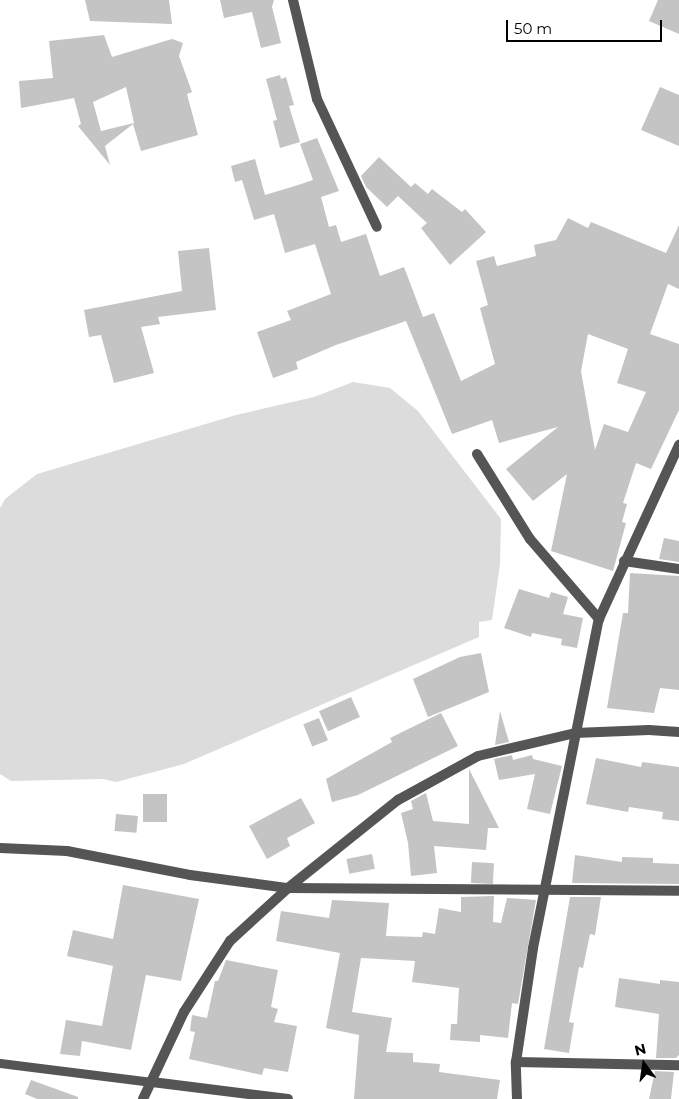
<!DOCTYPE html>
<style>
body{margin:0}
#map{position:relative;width:679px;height:1099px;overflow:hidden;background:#fff;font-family:Montserrat,sans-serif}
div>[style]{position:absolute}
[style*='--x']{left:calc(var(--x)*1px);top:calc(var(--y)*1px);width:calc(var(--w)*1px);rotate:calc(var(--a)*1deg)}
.green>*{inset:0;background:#dcdcdc}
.building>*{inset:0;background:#c4c4c4;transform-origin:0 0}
.lane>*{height:9px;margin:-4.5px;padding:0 4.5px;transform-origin:4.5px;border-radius:4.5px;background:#555}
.street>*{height:10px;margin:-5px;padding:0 5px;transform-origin:5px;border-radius:5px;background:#555}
span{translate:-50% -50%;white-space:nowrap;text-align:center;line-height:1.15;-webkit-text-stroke:5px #fff;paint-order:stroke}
.north{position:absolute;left:619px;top:1039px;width:50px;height:50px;-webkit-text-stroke:4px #fff;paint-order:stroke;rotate:346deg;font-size:14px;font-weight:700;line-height:20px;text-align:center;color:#000}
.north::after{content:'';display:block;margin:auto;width:18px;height:22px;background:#000;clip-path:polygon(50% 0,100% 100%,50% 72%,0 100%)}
.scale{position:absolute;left:506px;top:20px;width:156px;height:22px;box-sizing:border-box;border:2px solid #000;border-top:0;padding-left:6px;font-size:15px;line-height:18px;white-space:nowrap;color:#000;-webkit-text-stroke:4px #fff;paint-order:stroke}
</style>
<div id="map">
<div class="green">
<i style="clip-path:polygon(353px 382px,390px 388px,418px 411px,501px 519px,500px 564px,492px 620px,479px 622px,479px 637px,184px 764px,116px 782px,103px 779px,11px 781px,0 774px,0 508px,5px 499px,37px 474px,236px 415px,314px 397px)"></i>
</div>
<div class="building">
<i style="clip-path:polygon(85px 0,169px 0,172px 24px,90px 21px)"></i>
<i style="clip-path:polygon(220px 0,274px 0,272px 7px,281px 43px,261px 48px,252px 12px,224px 18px)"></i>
<i style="clip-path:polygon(658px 0,679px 0,679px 34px,649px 21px)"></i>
<i style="clip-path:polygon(evenodd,104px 35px,112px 57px,172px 39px,183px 43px,179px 56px,192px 92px,187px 94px,198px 135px,141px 151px,133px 124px,105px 146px,110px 165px,78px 126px,81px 124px,74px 98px,21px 108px,19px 81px,53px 78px,49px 41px,104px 35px,126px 87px,134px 123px,101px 131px,93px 102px,126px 87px)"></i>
<i style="clip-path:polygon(280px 75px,281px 79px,286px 77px,294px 105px,289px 106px,300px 142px,280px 148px,273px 121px,277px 120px,266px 79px)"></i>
<i style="clip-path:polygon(660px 87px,679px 95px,679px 146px,641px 130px)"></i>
<i style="clip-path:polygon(evenodd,317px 138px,339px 191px,321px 197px,329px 227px,336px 225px,341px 242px,366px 234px,380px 276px,404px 267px,423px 317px,434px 313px,461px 381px,495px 364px,480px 308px,488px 305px,476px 261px,494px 256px,497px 266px,536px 256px,534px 245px,556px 240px,568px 218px,588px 228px,591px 222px,666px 253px,679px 225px,679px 289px,668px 284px,650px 334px,679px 344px,679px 410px,651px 469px,636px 463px,623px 503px,627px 504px,622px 522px,626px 523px,613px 571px,551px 551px,567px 474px,533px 501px,506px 469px,558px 427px,499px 443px,492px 420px,452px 434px,406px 321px,336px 345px,296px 362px,298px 369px,273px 378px,257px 332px,291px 320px,287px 311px,331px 294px,315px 244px,285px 253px,274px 214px,254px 220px,242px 180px,235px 182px,231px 166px,255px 159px,265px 195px,298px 185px,313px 180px,300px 144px,317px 138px,588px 334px,628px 349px,617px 383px,646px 392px,628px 432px,604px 424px,595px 450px,581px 371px,588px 334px)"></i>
<i style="clip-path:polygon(379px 157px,411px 187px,415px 183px,428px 194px,432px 189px,462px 212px,465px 209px,486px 232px,450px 265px,421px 228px,427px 223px,398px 196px,387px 207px,366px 187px,361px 176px)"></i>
<i style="clip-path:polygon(209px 248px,216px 310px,158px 317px,160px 324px,141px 327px,154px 373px,114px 383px,101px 335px,89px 337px,84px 310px,182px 291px,178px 251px)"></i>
<i style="clip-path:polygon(664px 538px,679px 541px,679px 562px,659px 559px)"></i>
<i style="clip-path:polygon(630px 573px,679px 576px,679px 690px,660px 688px,654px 713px,607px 708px,623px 613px,628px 613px)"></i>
<i style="clip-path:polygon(519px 589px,549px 598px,551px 592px,568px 597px,563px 614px,583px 618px,577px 648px,561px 645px,562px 639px,532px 633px,531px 637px,504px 628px)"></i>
<i style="clip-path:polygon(481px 653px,489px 692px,428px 717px,413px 679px,460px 657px)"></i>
<i style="left:351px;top:697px;width:22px;height:35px;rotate:66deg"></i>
<i style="clip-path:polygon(500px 711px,509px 742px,495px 745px)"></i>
<i style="clip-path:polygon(441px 713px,458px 746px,358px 795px,332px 802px,326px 779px,392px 742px,390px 738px)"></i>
<i style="left:319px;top:718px;width:24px;height:17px;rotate:68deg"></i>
<i style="clip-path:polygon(512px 755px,513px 760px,532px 755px,533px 759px,562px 766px,550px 814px,527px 809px,535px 774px,499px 780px,494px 759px)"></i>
<i style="clip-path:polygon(596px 758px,641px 767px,642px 762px,679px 767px,679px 821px,662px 819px,663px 812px,629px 807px,628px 812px,586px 804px)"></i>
<i style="clip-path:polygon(469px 769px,499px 828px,488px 828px,486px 850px,434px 846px,437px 873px,411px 876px,408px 843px,401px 813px,413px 809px,411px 801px,426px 793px,433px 821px,469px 824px)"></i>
<i style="left:143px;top:794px;width:24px;height:28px"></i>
<i style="clip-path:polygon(301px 798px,315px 823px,287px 838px,290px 846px,267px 859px,249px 826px)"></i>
<i style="left:116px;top:814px;width:22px;height:17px;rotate:5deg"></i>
<i style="left:372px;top:854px;width:15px;height:26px;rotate:79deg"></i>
<i style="clip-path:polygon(575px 855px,622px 862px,622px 857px,653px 858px,653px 863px,679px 864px,679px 884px,572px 883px)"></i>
<i style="left:472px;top:862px;width:22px;height:21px;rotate:3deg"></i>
<i style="clip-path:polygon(123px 885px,199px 899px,181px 981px,146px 975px,131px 1050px,82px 1041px,80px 1056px,60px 1054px,66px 1020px,102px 1026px,113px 966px,67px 956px,73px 930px,113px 939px)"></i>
<i style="clip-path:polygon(494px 896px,493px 922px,501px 923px,507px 898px,536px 900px,518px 1004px,512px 1003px,508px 1038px,480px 1035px,480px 1042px,450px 1040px,451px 1024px,457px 1024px,459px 988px,412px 982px,415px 961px,361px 958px,352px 1012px,392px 1018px,386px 1052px,413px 1053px,413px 1062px,440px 1064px,439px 1072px,500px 1080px,497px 1099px,354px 1099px,359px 1035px,326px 1028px,340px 953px,276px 941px,281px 911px,329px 918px,332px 900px,389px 903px,386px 936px,422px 937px,423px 932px,435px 934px,439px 908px,461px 912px,461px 897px)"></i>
<i style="clip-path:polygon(570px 897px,601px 897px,595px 935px,590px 934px,583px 968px,579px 967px,569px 1022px,574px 1023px,569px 1053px,544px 1049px)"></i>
<i style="clip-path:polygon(226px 960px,278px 970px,271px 1007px,278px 1009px,274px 1022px,297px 1026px,288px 1072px,264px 1068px,262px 1075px,189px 1059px,195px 1032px,190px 1031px,192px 1015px,207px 1018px,215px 981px,218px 981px)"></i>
<i style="clip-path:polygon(619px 978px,660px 984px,660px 980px,679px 982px,679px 1055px,676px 1058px,656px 1058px,659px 1014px,615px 1007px)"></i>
<i style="clip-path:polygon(655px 1071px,674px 1072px,671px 1099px,649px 1099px)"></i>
<i style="clip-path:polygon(31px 1080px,78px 1097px,78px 1099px,37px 1099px,25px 1094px)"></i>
</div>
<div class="lane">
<i style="--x:0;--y:1063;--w:153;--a:7.1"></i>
</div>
<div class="street">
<i style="--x:293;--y:0;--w:102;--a:76.4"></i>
<i style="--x:317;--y:99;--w:141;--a:64.9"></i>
<i style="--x:477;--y:454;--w:100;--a:58.1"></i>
<i style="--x:530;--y:539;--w:106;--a:49.2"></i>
<i style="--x:624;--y:561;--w:56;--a:8.3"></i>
<i style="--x:0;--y:848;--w:67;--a:2.6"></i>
<i style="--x:67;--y:851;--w:125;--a:11"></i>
<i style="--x:190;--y:875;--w:99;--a:7.6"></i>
<i style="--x:288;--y:888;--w:391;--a:0.4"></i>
<i style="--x:516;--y:1062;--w:163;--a:1.1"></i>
<i style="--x:152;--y:1082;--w:137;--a:7.1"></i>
<i style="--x:143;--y:1099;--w:96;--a:-64.8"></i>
<i style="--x:184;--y:1012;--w:85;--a:-57.1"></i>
<i style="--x:230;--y:941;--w:79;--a:-42.4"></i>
<i style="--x:288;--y:888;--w:141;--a:-38.7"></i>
<i style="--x:398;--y:800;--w:91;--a:-28.8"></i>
<i style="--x:478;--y:756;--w:100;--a:-13.3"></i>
<i style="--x:575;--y:733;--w:74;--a:-2.3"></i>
<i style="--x:649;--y:730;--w:30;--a:4"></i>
<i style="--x:517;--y:1099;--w:37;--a:-92"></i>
<i style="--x:516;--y:1062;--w:115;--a:-81.5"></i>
<i style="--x:533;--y:948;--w:336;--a:-78.7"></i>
<i style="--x:599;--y:619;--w:192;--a:-65.3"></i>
</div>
<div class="north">N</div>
<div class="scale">50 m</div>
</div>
